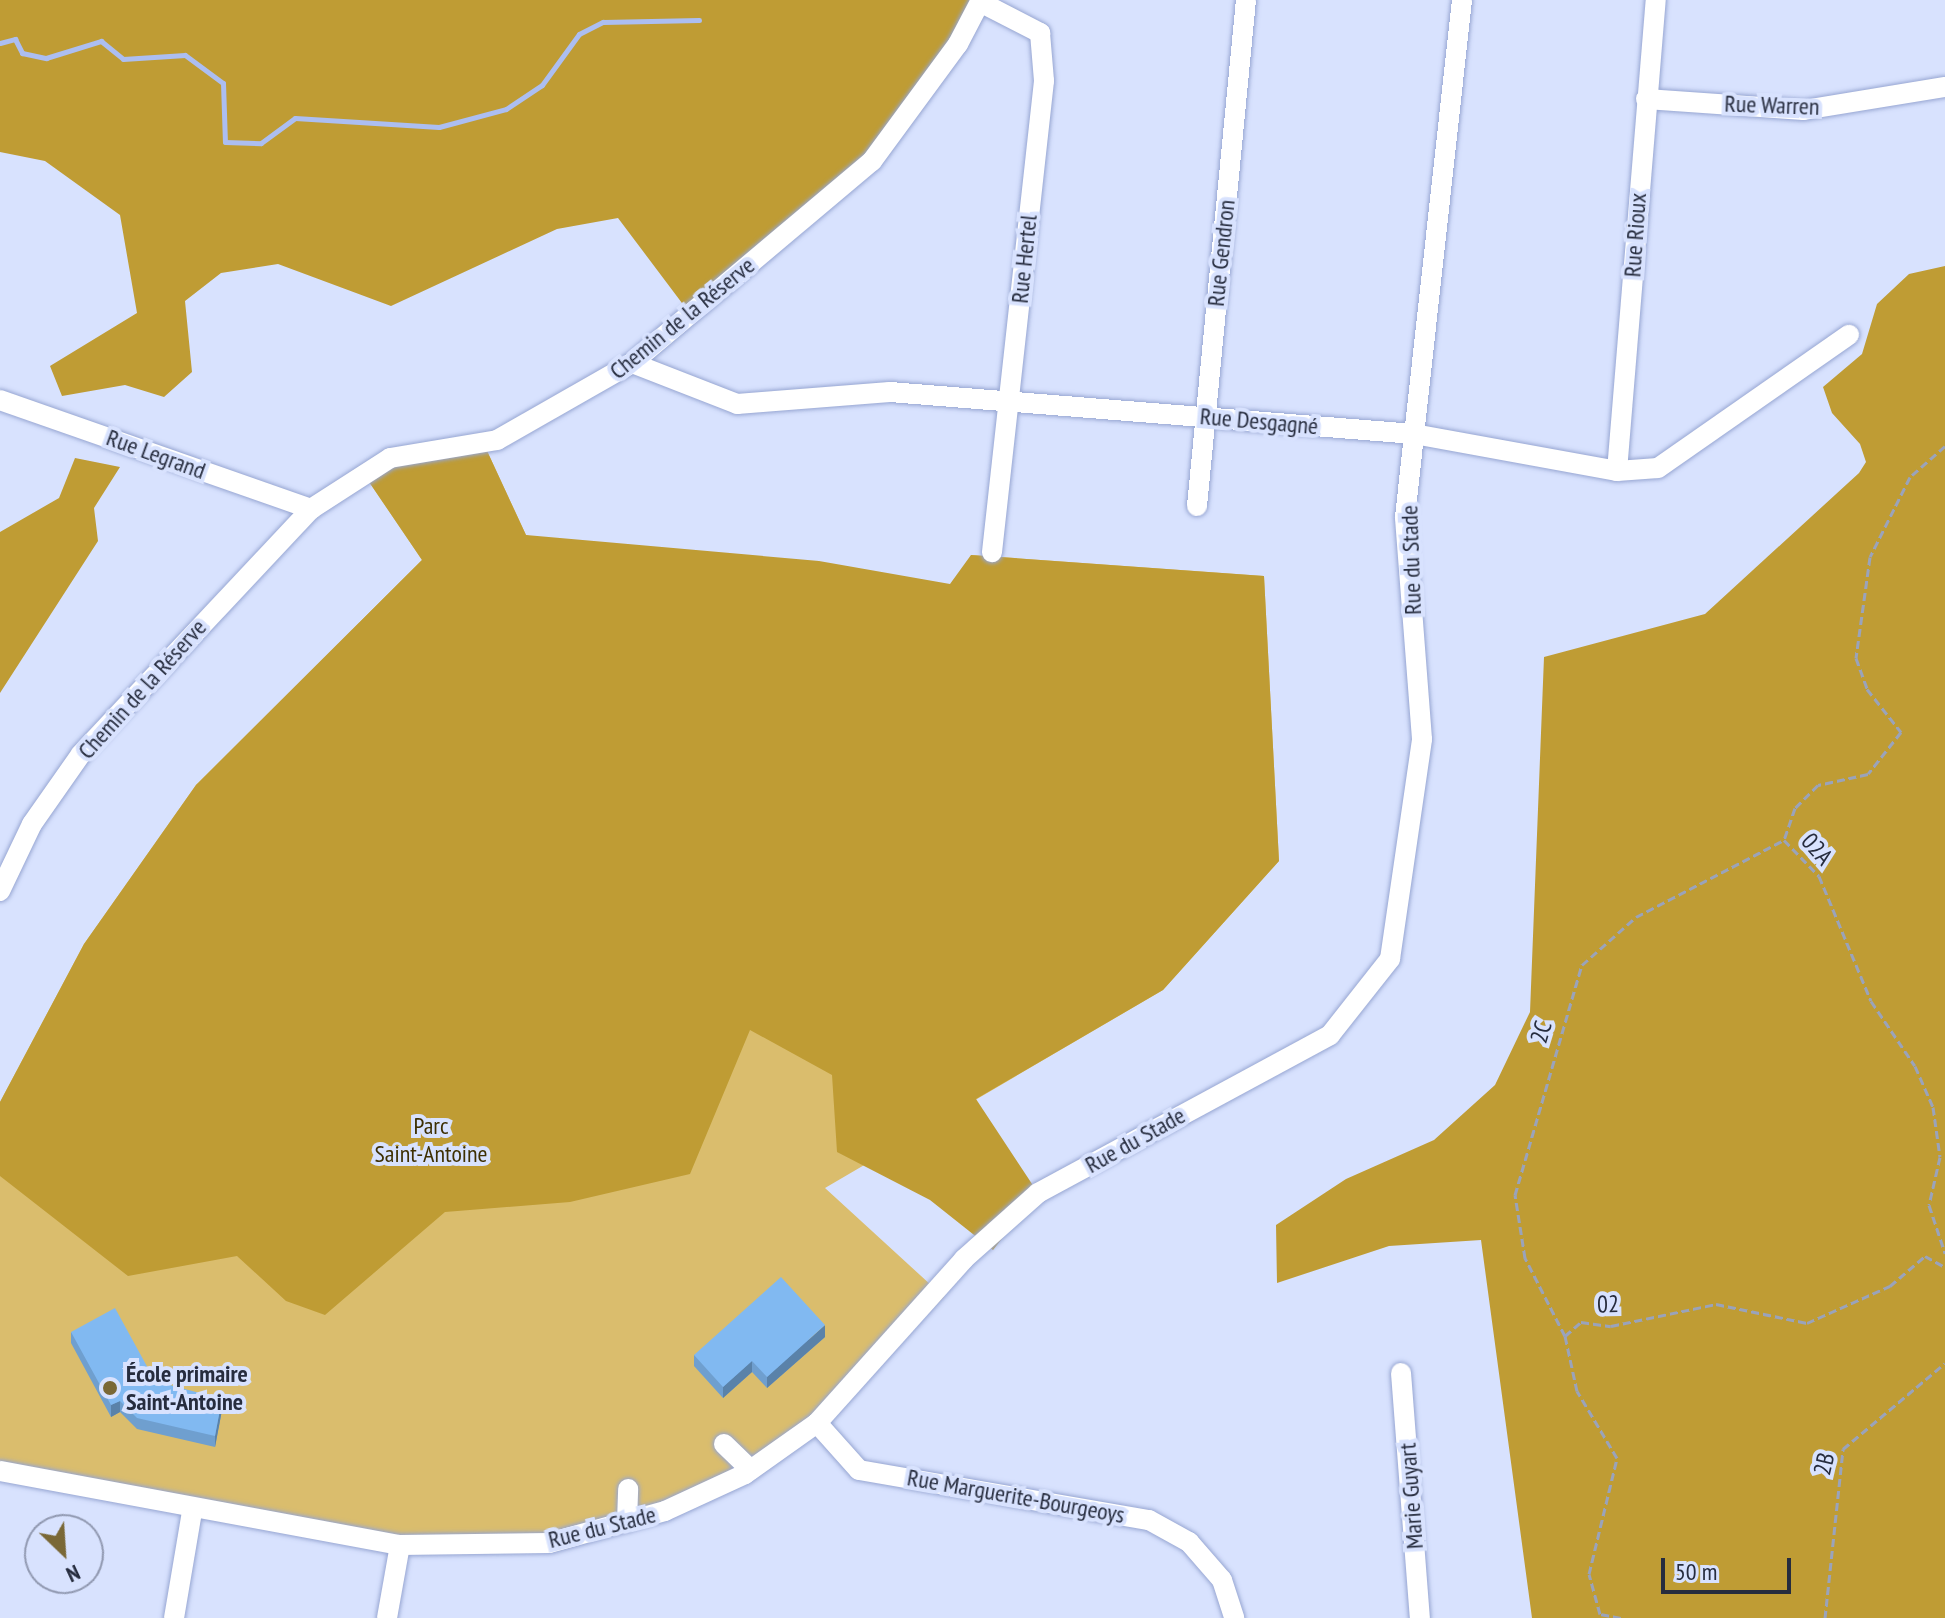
<!DOCTYPE html>
<meta charset="utf-8">
<style>
body{margin:0}
#map{position:relative;width:1945px;height:1618px;overflow:hidden;background:#d8e2fe;font-family:"PT Sans Narrow",sans-serif}
div>[style]{position:absolute}
[style*='--x']{left:calc(var(--x)*1px);top:calc(var(--y)*1px);width:calc(var(--w)*1px);rotate:calc(var(--a)*1deg)}
.green>*{inset:0;background:#dabd6d}
.forest>*{inset:0;background:#bf9c34}
.stream>*{height:5px;margin:-2.5px;padding:0 2.5px;transform-origin:2.5px;border-radius:2.5px;background:#acbef1}
.path>*{height:3px;margin-top:-1.5px;transform-origin:0;background:repeating-linear-gradient(90deg,#9aa3bb 0 8px,transparent 0 12px)}
.roads{filter:drop-shadow(0 0 2px #97a6d2) drop-shadow(0 0 2px #97a6d2)}
.minor>*{height:20px;margin:-10px;padding:0 10px;transform-origin:10px;border-radius:10px;background:#fff}
.wall>*{inset:0;background:#6f9fcf}
.shaded-wall>*{inset:0;background:#5a82a9}
.building>*{inset:0;background:#81b9f1}
.dots>*{width:22px;height:22px;translate:-50% -50%;box-sizing:border-box;border:4px solid #d8e2fe;border-radius:50%}
span{translate:-50% -50%;white-space:nowrap;text-align:center;line-height:1.15;-webkit-text-stroke:8px #d8e2fe;paint-order:stroke}
.street-label{font-size:24px;color:#262c3e}
.park-label{font-size:24px;color:#3d2f02}
.poi-label{font-size:24px;color:#262c3e;font-weight:700}
.left{translate:0 -50%;text-align:left}
.north{position:absolute;left:24px;top:1514px;width:80px;height:80px;box-sizing:border-box;background:#d8e2fe;border:2px solid #9199b1;border-radius:50%;rotate:155deg;font-size:22px;font-weight:700;line-height:32px;text-align:center;color:#262c3e}
.north::after{content:'';display:block;margin:auto;width:28px;height:36px;background:#7a6836;clip-path:polygon(50% 0,100% 100%,50% 72%,0 100%)}
.scale{position:absolute;left:1661px;top:1558px;width:130px;height:36px;box-sizing:border-box;border:4px solid #262c3e;border-top:0;padding-left:10px;font-size:24px;line-height:28px;white-space:nowrap;color:#262c3e;-webkit-text-stroke:6px #d8e2fe;paint-order:stroke}
</style>
<div id="map">
<div class="green">
<i style="clip-path:polygon(482px 440px,526px 535px,942px 673px,971px 555px,1264px 576px,1279px 861px,1163px 990px,825px 1188px,944px 1297px,823px 1423px,741px 1482px,477px 1553px,0 1471px,0 1102px,84px 944px,196px 785px,422px 560px,363px 473px)"></i>
</div>
<div class="forest">
<i style="clip-path:polygon(0 0,978px 0,873px 161px,694px 319px,618px 218px,557px 229px,391px 306px,278px 264px,221px 273px,185px 301px,192px 372px,164px 397px,125px 385px,62px 396px,50px 366px,137px 313px,120px 215px,45px 161px,0 152px)"></i>
<i style="clip-path:polygon(1945px 266px,1945px 1618px,1532px 1618px,1481px 1240px,1389px 1246px,1277px 1283px,1276px 1225px,1346px 1179px,1434px 1140px,1495px 1085px,1530px 1012px,1544px 657px,1705px 614px,1859px 473px,1866px 462px,1860px 444px,1832px 413px,1823px 387px,1862px 354px,1877px 304px,1909px 274px)"></i>
<i style="clip-path:polygon(482px 440px,526px 535px,819px 561px,950px 584px,971px 555px,1264px 576px,1279px 861px,1163px 990px,976px 1099px,1038px 1193px,993px 1250px,930px 1200px,837px 1152px,832px 1075px,750px 1030px,690px 1174px,570px 1202px,445px 1212px,325px 1315px,286px 1301px,237px 1256px,128px 1276px,0 1176px,0 1102px,84px 944px,196px 785px,422px 560px,363px 473px)"></i>
<i style="clip-path:polygon(75px 458px,120px 467px,94px 508px,98px 541px,0 693px,0 532px,59px 498px)"></i>
</div>
<div class="stream">
<i style="--x:0;--y:43;--w:16;--a:-15"></i>
<i style="--x:15;--y:39;--w:16;--a:63"></i>
<i style="--x:22;--y:53;--w:25;--a:12"></i>
<i style="--x:46;--y:58;--w:58;--a:-17.2"></i>
<i style="--x:101;--y:41;--w:28;--a:39"></i>
<i style="--x:123;--y:59;--w:62;--a:-3.7"></i>
<i style="--x:185;--y:55;--w:47;--a:36.4"></i>
<i style="--x:223;--y:83;--w:59;--a:88.1"></i>
<i style="--x:225;--y:142;--w:36;--a:2"></i>
<i style="--x:261;--y:143;--w:42;--a:-36.3"></i>
<i style="--x:295;--y:118;--w:144;--a:3.6"></i>
<i style="--x:439;--y:127;--w:69;--a:-15"></i>
<i style="--x:506;--y:109;--w:43;--a:-33.7"></i>
<i style="--x:542;--y:85;--w:63;--a:-54"></i>
<i style="--x:579;--y:34;--w:27;--a:-27"></i>
<i style="--x:603;--y:22;--w:96;--a:-1.2"></i>
</div>
<div class="path">
<i style="--x:1945;--y:446;--w:47;--a:138.5"></i>
<i style="--x:1910;--y:477;--w:89;--a:116.6"></i>
<i style="--x:1870;--y:557;--w:102;--a:97.9"></i>
<i style="--x:1856;--y:658;--w:33;--a:70"></i>
<i style="--x:1867;--y:689;--w:55;--a:51.7"></i>
<i style="--x:1901;--y:732;--w:53;--a:128.2"></i>
<i style="--x:1868;--y:774;--w:51;--a:167.6"></i>
<i style="--x:1818;--y:785;--w:33;--a:135"></i>
<i style="--x:1795;--y:808;--w:34;--a:109"></i>
<i style="--x:1784;--y:840;--w:50;--a:45.8"></i>
<i style="--x:1819;--y:876;--w:135;--a:67.4"></i>
<i style="--x:1871;--y:1001;--w:78;--a:55.9"></i>
<i style="--x:1915;--y:1066;--w:45;--a:66.3"></i>
<i style="--x:1933;--y:1107;--w:50;--a:82"></i>
<i style="--x:1940;--y:1157;--w:49;--a:102.9"></i>
<i style="--x:1929;--y:1205;--w:51;--a:71.6"></i>
<i style="--x:1565;--y:1336;--w:88;--a:-117.1"></i>
<i style="--x:1525;--y:1258;--w:64;--a:-99"></i>
<i style="--x:1515;--y:1195;--w:240;--a:-73.8"></i>
<i style="--x:1582;--y:965;--w:72;--a:-41.6"></i>
<i style="--x:1636;--y:917;--w:167;--a:-27.5"></i>
<i style="--x:1621;--y:1618;--w:21;--a:-169"></i>
<i style="--x:1600;--y:1614;--w:41;--a:-105.4"></i>
<i style="--x:1589;--y:1574;--w:119;--a:-76.4"></i>
<i style="--x:1617;--y:1458;--w:78;--a:-120.8"></i>
<i style="--x:1577;--y:1391;--w:56;--a:-102.3"></i>
<i style="--x:1565;--y:1336;--w:21;--a:-41"></i>
<i style="--x:1581;--y:1322;--w:30;--a:8"></i>
<i style="--x:1611;--y:1326;--w:107;--a:-11.8"></i>
<i style="--x:1716;--y:1304;--w:93;--a:11.8"></i>
<i style="--x:1807;--y:1323;--w:91;--a:-24"></i>
<i style="--x:1890;--y:1286;--w:46;--a:-40.6"></i>
<i style="--x:1925;--y:1256;--w:23;--a:29"></i>
<i style="--x:1825;--y:1618;--w:170;--a:-83.9"></i>
<i style="--x:1843;--y:1449;--w:133;--a:-40.1"></i>
</div>
<div class="roads">
<div class="minor">
<i style="--x:980;--y:2;--w:68;--a:27.3"></i>
<i style="--x:1040;--y:33;--w:48;--a:85.2"></i>
<i style="--x:1044;--y:81;--w:474;--a:96.3"></i>
<i style="--x:1646;--y:99;--w:158;--a:4"></i>
<i style="--x:1804;--y:110;--w:143;--a:-9.3"></i>
<i style="--x:632;--y:363;--w:113;--a:21.3"></i>
<i style="--x:737;--y:404;--w:153;--a:-4.5"></i>
<i style="--x:890;--y:392;--w:526;--a:4.58"></i>
<i style="--x:1414;--y:434;--w:206;--a:10.3"></i>
<i style="--x:1617;--y:471;--w:41;--a:-4.2"></i>
<i style="--x:1658;--y:468;--w:233;--a:-34.9"></i>
<i style="--x:0;--y:400;--w:330;--a:19.3"></i>
<i style="--x:1617;--y:471;--w:473;--a:-85.3"></i>
<i style="--x:1197;--y:506;--w:508;--a:-84.47"></i>
<i style="--x:0;--y:891;--w:74;--a:-64.5"></i>
<i style="--x:32;--y:824;--w:85;--a:-55"></i>
<i style="--x:81;--y:754;--w:336;--a:-46.8"></i>
<i style="--x:311;--y:509;--w:94;--a:-32.8"></i>
<i style="--x:390;--y:458;--w:109;--a:-9.5"></i>
<i style="--x:497;--y:440;--w:155;--a:-29.7"></i>
<i style="--x:632;--y:363;--w:314;--a:-40.1"></i>
<i style="--x:872;--y:161;--w:145;--a:-53.7"></i>
<i style="--x:958;--y:44;--w:50;--a:-62.4"></i>
<i style="--x:1401;--y:1373;--w:246;--a:85.6"></i>
<i style="--x:817;--y:1423;--w:63;--a:48.2"></i>
<i style="--x:859;--y:1470;--w:294;--a:9.8"></i>
<i style="--x:1149;--y:1520;--w:46;--a:28.8"></i>
<i style="--x:1189;--y:1542;--w:50;--a:49"></i>
<i style="--x:1222;--y:1580;--w:40;--a:72"></i>
<i style="--x:724;--y:1444;--w:37;--a:44"></i>
<i style="--x:0;--y:1471;--w:407;--a:10.5"></i>
<i style="--x:400;--y:1545;--w:149;--a:-0.8"></i>
<i style="--x:549;--y:1543;--w:120;--a:-15.4"></i>
<i style="--x:665;--y:1511;--w:88;--a:-24.8"></i>
<i style="--x:745;--y:1474;--w:88;--a:-35.3"></i>
<i style="--x:817;--y:1423;--w:220;--a:-48.1"></i>
<i style="--x:964;--y:1259;--w:99;--a:-41.7"></i>
<i style="--x:1038;--y:1193;--w:332;--a:-28.4"></i>
<i style="--x:1330;--y:1035;--w:97;--a:-51.7"></i>
<i style="--x:1390;--y:959;--w:222;--a:-81.7"></i>
<i style="--x:1422;--y:739;--w:223;--a:-94.4"></i>
<i style="--x:1405;--y:517;--w:520;--a:-83.71"></i>
<i style="--x:627;--y:1522;--w:33;--a:-88"></i>
<i style="--x:174;--y:1618;--w:108;--a:-80.4"></i>
<i style="--x:387;--y:1618;--w:74;--a:-79.9"></i>
</div>
</div>
<div class="wall">
<i style="clip-path:polygon(71px 1332px,155px 1381px,222px 1410px,215px 1447px,137px 1429px,120px 1412px,111px 1417px,71px 1343px)"></i>
<i style="clip-path:polygon(825px 1337px,767px 1388px,752px 1372px,723px 1398px,694px 1366px,694px 1355px)"></i>
</div>
<div class="shaded-wall">
<i style="clip-path:polygon(825px 1325px,825px 1337px,767px 1388px,767px 1377px)"></i>
<i style="clip-path:polygon(752px 1361px,752px 1372px,723px 1398px,723px 1387px)"></i>
<i style="clip-path:polygon(222px 1399px,222px 1410px,215px 1447px,215px 1436px)"></i>
<i style="clip-path:polygon(120px 1401px,120px 1412px,111px 1417px,111px 1405px)"></i>
</div>
<div class="building">
<i style="clip-path:polygon(781px 1277px,825px 1325px,767px 1377px,752px 1361px,723px 1387px,694px 1355px)"></i>
<i style="clip-path:polygon(115px 1308px,155px 1381px,222px 1399px,215px 1436px,137px 1418px,120px 1401px,111px 1405px,71px 1332px)"></i>
</div>
<div class="dots">
<i style="left:110px;top:1388px;background:#7a6836"></i>
</div>
<div class="street-label">
<span style="left:1772px;top:105px;rotate:2deg">Rue Warren</span>
<span style="left:1635px;top:235px;rotate:-86deg">Rue Rioux</span>
<span style="left:1221px;top:253px;rotate:-84deg">Rue Gendron</span>
<span style="left:1024px;top:259px;rotate:-84deg">Rue Hertel</span>
<span style="left:682px;top:318px;rotate:-39deg">Chemin de la Réserve</span>
<span style="left:1259px;top:421px;rotate:5deg">Rue Desgagné</span>
<span style="left:156px;top:454px;rotate:20deg">Rue Legrand</span>
<span style="left:1411px;top:560px;rotate:-92deg">Rue du Stade</span>
<span style="left:142px;top:689px;rotate:-48deg">Chemin de la Réserve</span>
<span style="left:1817px;top:849px;rotate:49deg">02A</span>
<span style="left:1541px;top:1032px;rotate:-73deg">2C</span>
<span style="left:1135px;top:1140px;rotate:-29deg">Rue du Stade</span>
<span style="left:1608px;top:1304px;rotate:-1deg">02</span>
<span style="left:1824px;top:1464px;rotate:-77deg">2B</span>
<span style="left:1016px;top:1496px;rotate:10deg">Rue Marguerite-Bourgeoys</span>
<span style="left:1411px;top:1496px;rotate:-94deg">Marie Guyart</span>
<span style="left:602px;top:1527px;rotate:-14deg">Rue du Stade</span>
</div>
<div class="park-label">
<span style="left:431px;top:1140px">Parc<br>Saint-Antoine</span>
</div>
<div class="poi-label">
<span class="left" style="left:126px;top:1388px">École primaire<br>Saint-Antoine</span>
</div>
<div class="north">N</div>
<div class="scale">50 m</div>
</div>
